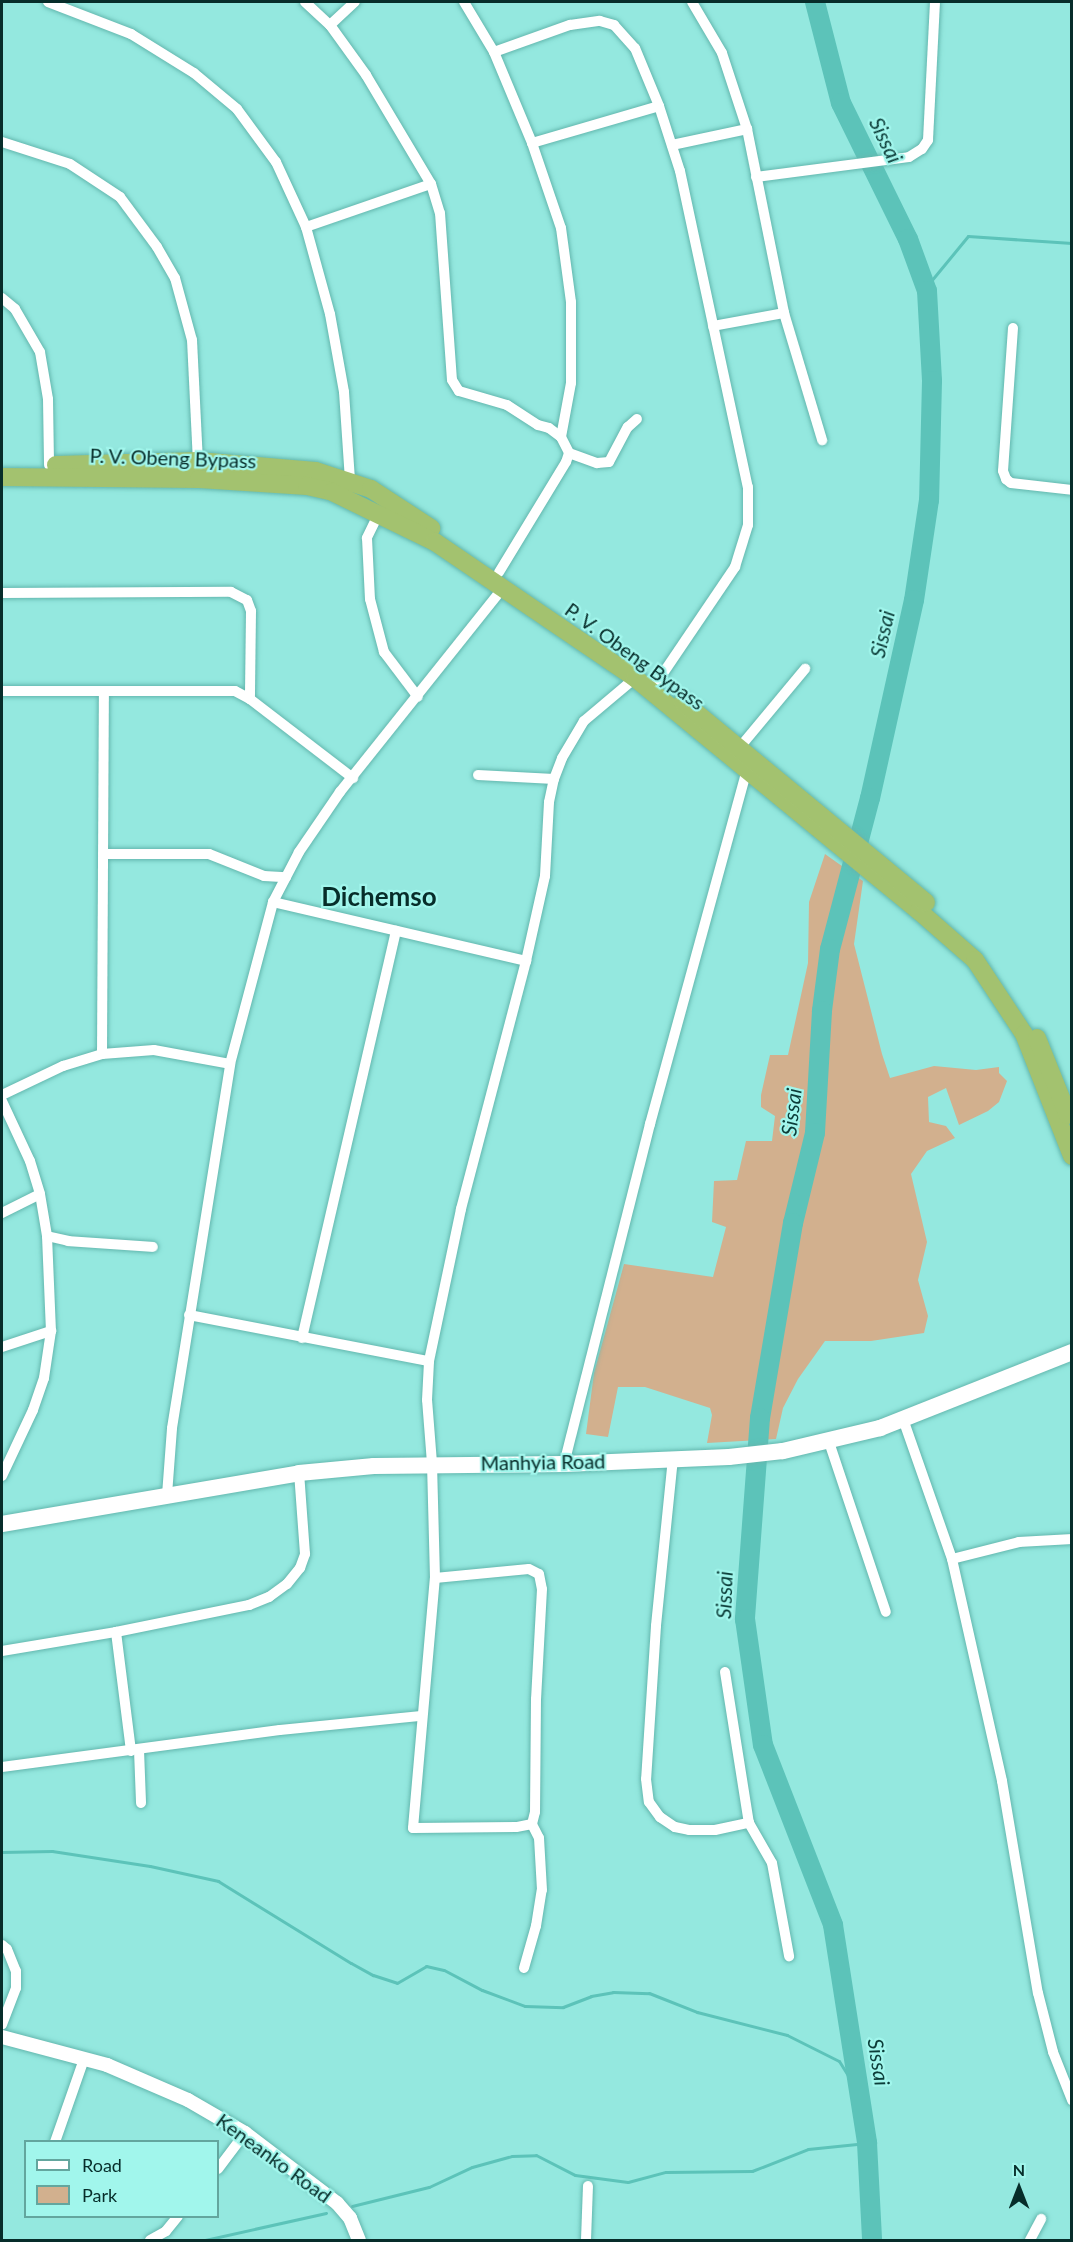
<!DOCTYPE html>
<style>
body{margin:0}
#map{position:relative;width:1073px;height:2242px;overflow:hidden;background:#94e8df;font-family:Lato,sans-serif}
div>[style]{position:absolute}
[style*='--x']{left:calc(var(--x)*1px);top:calc(var(--y)*1px);width:calc(var(--w)*1px);rotate:calc(var(--a)*1deg)}
.green>*{inset:0;background:#d2b08e}
.stream>*{height:3px;margin:-1.5px;padding:0 1.5px;transform-origin:1.5px;border-radius:1.5px;background:#5cc3b9}
.river>*{height:20px;margin:-10px;padding:0 10px;transform-origin:10px;border-radius:10px;background:#5cc3b9}
.roads{filter:drop-shadow(0 0 2px #63b7ae) drop-shadow(0 0 2px #63b7ae)}
.minor>*{height:10px;margin:-5px;padding:0 5px;transform-origin:5px;border-radius:5px;background:#fff}
.tertiary>*{height:14px;margin:-7px;padding:0 7px;transform-origin:7px;border-radius:7px;background:#fff}
.secondary>*{height:16px;margin:-8px;padding:0 8px;transform-origin:8px;border-radius:8px;background:#fff}
.trunk>*{height:18px;margin:-9px;padding:0 9px;transform-origin:9px;border-radius:9px;background:#a3c26f}
span{translate:-50% -50%;white-space:nowrap;text-align:center;line-height:1.15;-webkit-text-stroke:4.5px #a1f6ec;paint-order:stroke}
.street-label{font-size:20px;color:#072d2a}
.water-label{font-size:21px;color:#0c3d39;font-style:italic}
.district-label{font-size:26px;color:#072d2a;font-weight:700}
.frame{position:absolute;inset:0;border:3px solid #072d2a;pointer-events:none}
.legend{position:absolute;left:24px;top:2140px;width:195px;height:78px;box-sizing:border-box;background:#a1f6ec;border:2px solid #63a69e;margin:0;padding:8px 10px;list-style:none;font-size:18px;color:#072d2a}
.legend li{display:flex;align-items:center;gap:12px;height:30px}
.legend b{width:30px;border:2px solid #63a69e}
.north{position:absolute;left:989px;top:2158px;width:60px;height:60px;-webkit-text-stroke:4px #a1f6ec;paint-order:stroke;rotate:0deg;font-size:16px;font-weight:700;line-height:24px;text-align:center;color:#072d2a}
.north::after{content:'';display:block;margin:auto;width:21px;height:27px;background:#072d2a;clip-path:polygon(50% 0,100% 100%,50% 72%,0 100%)}
</style>
<div id="map">
<div class="green">
<i style="clip-path:polygon(825px 854px,863px 881px,854px 944px,882px 1054px,890px 1078px,934px 1066px,976px 1070px,999px 1067px,999px 1073px,1007px 1081px,999px 1102px,988px 1111px,959px 1125px,946px 1088px,928px 1097px,929px 1122px,946px 1126px,955px 1138px,927px 1151px,911px 1174px,927px 1242px,918px 1280px,928px 1316px,924px 1333px,871px 1341px,825px 1341px,798px 1379px,783px 1408px,776px 1439px,707px 1443px,712px 1415px,710px 1408px,645px 1387px,618px 1387px,608px 1437px,586px 1434px,594px 1373px,624px 1264px,713px 1277px,726px 1227px,712px 1222px,714px 1181px,737px 1180px,746px 1141px,772px 1141px,775px 1116px,761px 1107px,761px 1095px,770px 1055px,788px 1055px,808px 963px,809px 902px)"></i>
</div>
<div class="stream">
<i style="--x:926;--y:287;--w:66;--a:-50.5"></i>
<i style="--x:968;--y:236;--w:104;--a:3.9"></i>
<i style="--x:2;--y:1852;--w:50;--a:-1.1"></i>
<i style="--x:52;--y:1851;--w:99;--a:8.7"></i>
<i style="--x:150;--y:1866;--w:70;--a:12.4"></i>
<i style="--x:218;--y:1881;--w:156;--a:31.7"></i>
<i style="--x:351;--y:1963;--w:25;--a:29"></i>
<i style="--x:373;--y:1975;--w:25;--a:18"></i>
<i style="--x:397;--y:1983;--w:34;--a:-30"></i>
<i style="--x:426;--y:1966;--w:18;--a:13"></i>
<i style="--x:444;--y:1970;--w:43;--a:27.8"></i>
<i style="--x:482;--y:1990;--w:46;--a:20.4"></i>
<i style="--x:525;--y:2006;--w:38;--a:2"></i>
<i style="--x:563;--y:2007;--w:30;--a:-21"></i>
<i style="--x:591;--y:1996;--w:22;--a:-10"></i>
<i style="--x:613;--y:1992;--w:36;--a:2"></i>
<i style="--x:649;--y:1993;--w:52;--a:21.6"></i>
<i style="--x:697;--y:2012;--w:93;--a:14.3"></i>
<i style="--x:787;--y:2035;--w:58;--a:26.6"></i>
<i style="--x:839;--y:2061;--w:40;--a:58"></i>
<i style="--x:352;--y:2206;--w:79;--a:-13.9"></i>
<i style="--x:429;--y:2187;--w:47;--a:-24.9"></i>
<i style="--x:472;--y:2167;--w:41;--a:-15.4"></i>
<i style="--x:512;--y:2156;--w:24;--a:-2"></i>
<i style="--x:536;--y:2155;--w:44;--a:27.1"></i>
<i style="--x:575;--y:2175;--w:53;--a:7.5"></i>
<i style="--x:628;--y:2182;--w:39;--a:-15"></i>
<i style="--x:666;--y:2172;--w:86;--a:-0.7"></i>
<i style="--x:752;--y:2171;--w:60;--a:-21.4"></i>
<i style="--x:808;--y:2149;--w:59;--a:-5.8"></i>
<i style="--x:205;--y:2240;--w:124;--a:-12.6"></i>
</div>
<div class="river">
<i style="--x:815;--y:2;--w:104;--a:75.6"></i>
<i style="--x:841;--y:103;--w:152;--a:63.8"></i>
<i style="--x:908;--y:239;--w:55;--a:69.9"></i>
<i style="--x:927;--y:291;--w:90;--a:86.8"></i>
<i style="--x:932;--y:381;--w:119;--a:91.4"></i>
<i style="--x:929;--y:500;--w:101;--a:98.5"></i>
<i style="--x:914;--y:600;--w:203;--a:102.5"></i>
<i style="--x:870;--y:798;--w:156;--a:104.8"></i>
<i style="--x:830;--y:949;--w:63;--a:97.4"></i>
<i style="--x:822;--y:1011;--w:122;--a:93.3"></i>
<i style="--x:815;--y:1133;--w:93;--a:103.7"></i>
<i style="--x:793;--y:1223;--w:198;--a:99.6"></i>
<i style="--x:760;--y:1418;--w:202;--a:94.3"></i>
<i style="--x:745;--y:1619;--w:127;--a:81.9"></i>
<i style="--x:763;--y:1745;--w:193;--a:68.7"></i>
<i style="--x:833;--y:1925;--w:221;--a:81.1"></i>
<i style="--x:867;--y:2143;--w:97;--a:87"></i>
</div>
<div class="roads">
<div class="minor">
<i style="--x:48;--y:2;--w:89;--a:21.1"></i>
<i style="--x:131;--y:34;--w:74;--a:31.8"></i>
<i style="--x:194;--y:73;--w:56;--a:39.9"></i>
<i style="--x:237;--y:109;--w:66;--a:53.7"></i>
<i style="--x:276;--y:162;--w:72;--a:65.2"></i>
<i style="--x:306;--y:227;--w:90;--a:74.6"></i>
<i style="--x:330;--y:314;--w:79;--a:79.8"></i>
<i style="--x:344;--y:392;--w:89;--a:86.1"></i>
<i style="--x:305;--y:2;--w:34;--a:43"></i>
<i style="--x:330;--y:25;--w:62;--a:54.2"></i>
<i style="--x:366;--y:75;--w:127;--a:59.2"></i>
<i style="--x:431;--y:184;--w:30;--a:73"></i>
<i style="--x:440;--y:213;--w:167;--a:85.9"></i>
<i style="--x:452;--y:380;--w:13;--a:58"></i>
<i style="--x:459;--y:391;--w:50;--a:16.3"></i>
<i style="--x:507;--y:405;--w:37;--a:33"></i>
<i style="--x:538;--y:425;--w:11;--a:15"></i>
<i style="--x:549;--y:428;--w:15;--a:37"></i>
<i style="--x:561;--y:437;--w:18;--a:63"></i>
<i style="--x:569;--y:453;--w:9;--a:108"></i>
<i style="--x:566;--y:462;--w:129;--a:121.3"></i>
<i style="--x:464;--y:2;--w:58;--a:59"></i>
<i style="--x:494;--y:52;--w:99;--a:67.3"></i>
<i style="--x:532;--y:143;--w:90;--a:71.2"></i>
<i style="--x:561;--y:228;--w:75;--a:82.3"></i>
<i style="--x:571;--y:302;--w:81;--a:90"></i>
<i style="--x:571;--y:383;--w:55;--a:100.5"></i>
<i style="--x:692;--y:2;--w:59;--a:59.5"></i>
<i style="--x:722;--y:53;--w:80;--a:71.8"></i>
<i style="--x:747;--y:129;--w:188;--a:78.6"></i>
<i style="--x:784;--y:313;--w:133;--a:73.3"></i>
<i style="--x:330;--y:25;--w:34;--a:-43"></i>
<i style="--x:494;--y:52;--w:81;--a:-19.6"></i>
<i style="--x:570;--y:25;--w:30;--a:-8"></i>
<i style="--x:600;--y:21;--w:15;--a:16"></i>
<i style="--x:614;--y:25;--w:31;--a:48"></i>
<i style="--x:635;--y:48;--w:63;--a:67.5"></i>
<i style="--x:659;--y:106;--w:68;--a:72.1"></i>
<i style="--x:680;--y:171;--w:323;--a:77.9"></i>
<i style="--x:748;--y:487;--w:38;--a:90"></i>
<i style="--x:748;--y:525;--w:44;--a:107.2"></i>
<i style="--x:735;--y:567;--w:150;--a:124.1"></i>
<i style="--x:2;--y:142;--w:71;--a:17.9"></i>
<i style="--x:70;--y:164;--w:60;--a:33.4"></i>
<i style="--x:120;--y:197;--w:62;--a:53.5"></i>
<i style="--x:157;--y:247;--w:36;--a:60"></i>
<i style="--x:175;--y:278;--w:64;--a:74.7"></i>
<i style="--x:192;--y:340;--w:121;--a:87.2"></i>
<i style="--x:532;--y:143;--w:132;--a:-16.2"></i>
<i style="--x:672;--y:145;--w:77;--a:-12"></i>
<i style="--x:756;--y:177;--w:154;--a:-7.4"></i>
<i style="--x:909;--y:157;--w:15;--a:-32"></i>
<i style="--x:922;--y:149;--w:11;--a:-56"></i>
<i style="--x:928;--y:140;--w:138;--a:-87.1"></i>
<i style="--x:306;--y:227;--w:132;--a:-19"></i>
<i style="--x:2;--y:298;--w:17;--a:40"></i>
<i style="--x:15;--y:309;--w:50;--a:59.8"></i>
<i style="--x:40;--y:352;--w:48;--a:80.3"></i>
<i style="--x:48;--y:399;--w:66;--a:89.1"></i>
<i style="--x:713;--y:326;--w:72;--a:-10.4"></i>
<i style="--x:1013;--y:328;--w:143;--a:94"></i>
<i style="--x:1003;--y:471;--w:9;--a:69"></i>
<i style="--x:1006;--y:479;--w:6;--a:39"></i>
<i style="--x:1011;--y:483;--w:61;--a:6.5"></i>
<i style="--x:569;--y:453;--w:30;--a:20"></i>
<i style="--x:597;--y:463;--w:12;--a:-5"></i>
<i style="--x:609;--y:462;--w:40;--a:-62"></i>
<i style="--x:628;--y:427;--w:12;--a:-42"></i>
<i style="--x:379;--y:513;--w:28;--a:116"></i>
<i style="--x:367;--y:538;--w:61;--a:87.2"></i>
<i style="--x:370;--y:599;--w:55;--a:75.2"></i>
<i style="--x:384;--y:652;--w:56;--a:52.9"></i>
<i style="--x:2;--y:593;--w:229;--a:-0.3"></i>
<i style="--x:231;--y:592;--w:18;--a:27"></i>
<i style="--x:247;--y:600;--w:12;--a:70"></i>
<i style="--x:251;--y:611;--w:88;--a:90.7"></i>
<i style="--x:2;--y:691;--w:233;--a:0"></i>
<i style="--x:235;--y:691;--w:17;--a:28"></i>
<i style="--x:250;--y:699;--w:130;--a:37.5"></i>
<i style="--x:740;--y:747;--w:102;--a:-50.2"></i>
<i style="--x:478;--y:775;--w:76;--a:3"></i>
<i style="--x:103;--y:854;--w:106;--a:0"></i>
<i style="--x:209;--y:854;--w:59;--a:21.8"></i>
<i style="--x:264;--y:876;--w:22;--a:3"></i>
<i style="--x:273;--y:902;--w:260;--a:13.1"></i>
<i style="--x:102;--y:1054;--w:363;--a:-89.7"></i>
<i style="--x:2;--y:1095;--w:68;--a:-25.4"></i>
<i style="--x:63;--y:1066;--w:41;--a:-17.1"></i>
<i style="--x:102;--y:1054;--w:52;--a:-4.4"></i>
<i style="--x:154;--y:1050;--w:77;--a:10.4"></i>
<i style="--x:2;--y:1101;--w:66;--a:65"></i>
<i style="--x:30;--y:1161;--w:34;--a:73"></i>
<i style="--x:40;--y:1194;--w:43;--a:80.5"></i>
<i style="--x:47;--y:1236;--w:95;--a:87.6"></i>
<i style="--x:51;--y:1331;--w:48;--a:98.5"></i>
<i style="--x:44;--y:1378;--w:34;--a:109"></i>
<i style="--x:33;--y:1410;--w:73;--a:115.2"></i>
<i style="--x:2;--y:1213;--w:42;--a:-26.6"></i>
<i style="--x:47;--y:1236;--w:22;--a:13"></i>
<i style="--x:68;--y:1241;--w:85;--a:4"></i>
<i style="--x:189;--y:1315;--w:244;--a:10.9"></i>
<i style="--x:302;--y:1338;--w:418;--a:-77"></i>
<i style="--x:2;--y:1347;--w:52;--a:-18.1"></i>
<i style="--x:903;--y:1419;--w:148;--a:70.7"></i>
<i style="--x:952;--y:1559;--w:228;--a:77.3"></i>
<i style="--x:1002;--y:1781;--w:215;--a:80.4"></i>
<i style="--x:1038;--y:1993;--w:61;--a:75.7"></i>
<i style="--x:1053;--y:2052;--w:52;--a:68.4"></i>
<i style="--x:829;--y:1442;--w:179;--a:71.5"></i>
<i style="--x:673;--y:1458;--w:169;--a:95.8"></i>
<i style="--x:656;--y:1626;--w:153;--a:93.7"></i>
<i style="--x:646;--y:1779;--w:23;--a:83"></i>
<i style="--x:649;--y:1802;--w:19;--a:54"></i>
<i style="--x:660;--y:1817;--w:18;--a:34"></i>
<i style="--x:675;--y:1827;--w:14;--a:12"></i>
<i style="--x:689;--y:1830;--w:26;--a:0"></i>
<i style="--x:715;--y:1830;--w:35;--a:-12"></i>
<i style="--x:749;--y:1823;--w:46;--a:60.1"></i>
<i style="--x:772;--y:1863;--w:95;--a:79.6"></i>
<i style="--x:564;--y:1464;--w:351;--a:-75.8"></i>
<i style="--x:650;--y:1124;--w:368;--a:-74.7"></i>
<i style="--x:167;--y:1495;--w:67;--a:-85.7"></i>
<i style="--x:172;--y:1428;--w:369;--a:-80.9"></i>
<i style="--x:230;--y:1064;--w:168;--a:-75.1"></i>
<i style="--x:273;--y:902;--w:56;--a:-62.5"></i>
<i style="--x:299;--y:852;--w:73;--a:-55.7"></i>
<i style="--x:340;--y:792;--w:261;--a:-51.4"></i>
<i style="--x:952;--y:1559;--w:69;--a:-14.2"></i>
<i style="--x:1019;--y:1542;--w:53;--a:-3.2"></i>
<i style="--x:435;--y:1578;--w:94;--a:-5.5"></i>
<i style="--x:529;--y:1569;--w:11;--a:27"></i>
<i style="--x:539;--y:1574;--w:15;--a:79"></i>
<i style="--x:542;--y:1589;--w:110;--a:93.1"></i>
<i style="--x:536;--y:1699;--w:113;--a:90.5"></i>
<i style="--x:535;--y:1812;--w:12;--a:104"></i>
<i style="--x:532;--y:1824;--w:16;--a:169"></i>
<i style="--x:516;--y:1827;--w:103;--a:179.4"></i>
<i style="--x:413;--y:1828;--w:251;--a:-85"></i>
<i style="--x:435;--y:1578;--w:115;--a:-91.5"></i>
<i style="--x:432;--y:1463;--w:63;--a:-94.5"></i>
<i style="--x:427;--y:1400;--w:39;--a:-87"></i>
<i style="--x:429;--y:1361;--w:155;--a:-78.1"></i>
<i style="--x:461;--y:1209;--w:256;--a:-75.3"></i>
<i style="--x:526;--y:961;--w:87;--a:-77.4"></i>
<i style="--x:545;--y:876;--w:74;--a:-86.9"></i>
<i style="--x:549;--y:802;--w:24;--a:-78"></i>
<i style="--x:554;--y:779;--w:22;--a:-69"></i>
<i style="--x:562;--y:758;--w:43;--a:-59.3"></i>
<i style="--x:584;--y:721;--w:67;--a:-40.1"></i>
<i style="--x:116;--y:1632;--w:120;--a:82.8"></i>
<i style="--x:2;--y:1651;--w:116;--a:-9.5"></i>
<i style="--x:116;--y:1632;--w:136;--a:-11.5"></i>
<i style="--x:249;--y:1605;--w:22;--a:-22"></i>
<i style="--x:269;--y:1597;--w:22;--a:-36"></i>
<i style="--x:287;--y:1584;--w:21;--a:-51"></i>
<i style="--x:300;--y:1568;--w:15;--a:-70"></i>
<i style="--x:305;--y:1554;--w:81;--a:-94.2"></i>
<i style="--x:725;--y:1672;--w:153;--a:81"></i>
<i style="--x:139;--y:1750;--w:53;--a:87.8"></i>
<i style="--x:2;--y:1767;--w:280;--a:-7.6"></i>
<i style="--x:280;--y:1730;--w:142;--a:-5.7"></i>
<i style="--x:2;--y:1945;--w:6;--a:39"></i>
<i style="--x:7;--y:1949;--w:24;--a:68"></i>
<i style="--x:16;--y:1971;--w:17;--a:90"></i>
<i style="--x:16;--y:1988;--w:39;--a:111"></i>
<i style="--x:524;--y:1968;--w:44;--a:-74.1"></i>
<i style="--x:536;--y:1926;--w:36;--a:-81"></i>
<i style="--x:542;--y:1890;--w:52;--a:-93.3"></i>
<i style="--x:539;--y:1838;--w:16;--a:-117"></i>
<i style="--x:55;--y:2142;--w:88;--a:-70.7"></i>
<i style="--x:218;--y:2169;--w:45;--a:-53.1"></i>
<i style="--x:150;--y:2240;--w:18;--a:-29"></i>
<i style="--x:166;--y:2231;--w:19;--a:-51"></i>
<i style="--x:586;--y:2240;--w:54;--a:-87.9"></i>
<i style="--x:1030;--y:2240;--w:24;--a:-62"></i>
</div>
<div class="tertiary">
<i style="--x:2;--y:2037;--w:109;--a:14.9"></i>
<i style="--x:107;--y:2065;--w:88;--a:23.4"></i>
<i style="--x:188;--y:2100;--w:66;--a:30.1"></i>
<i style="--x:245;--y:2133;--w:116;--a:37.3"></i>
<i style="--x:337;--y:2203;--w:20;--a:49"></i>
<i style="--x:350;--y:2218;--w:24;--a:68"></i>
</div>
<div class="secondary">
<i style="--x:2;--y:1524;--w:301;--a:-9.7"></i>
<i style="--x:299;--y:1473;--w:75;--a:-5.3"></i>
<i style="--x:374;--y:1466;--w:190;--a:-0.6"></i>
<i style="--x:564;--y:1464;--w:165;--a:-2.4"></i>
<i style="--x:729;--y:1457;--w:54;--a:-6.3"></i>
<i style="--x:783;--y:1451;--w:100;--a:-13.3"></i>
<i style="--x:880;--y:1428;--w:206;--a:-21.6"></i>
</div>
<div class="trunk">
<i style="--x:56;--y:465;--w:142;--a:-1.6"></i>
<i style="--x:198;--y:461;--w:118;--a:4.8"></i>
<i style="--x:316;--y:471;--w:58;--a:18.1"></i>
<i style="--x:371;--y:489;--w:72;--a:33"></i>
<i style="--x:2;--y:477;--w:197;--a:0.6"></i>
<i style="--x:199;--y:479;--w:108;--a:3.7"></i>
<i style="--x:307;--y:486;--w:26;--a:13"></i>
<i style="--x:332;--y:492;--w:114;--a:25.9"></i>
<i style="--x:435;--y:542;--w:242;--a:34.2"></i>
<i style="--x:635;--y:678;--w:367;--a:39.4"></i>
<i style="--x:919;--y:911;--w:74;--a:41.2"></i>
<i style="--x:975;--y:960;--w:89;--a:56.5"></i>
<i style="--x:1024;--y:1034;--w:131;--a:68.5"></i>
<i style="--x:683;--y:702;--w:315;--a:39.5"></i>
<i style="--x:1037;--y:1038;--w:83;--a:68.1"></i>
</div>
</div>
<div class="street-label">
<span style="left:173px;top:458px;rotate:2deg">P. V. Obeng Bypass</span>
<span style="left:635px;top:656px;rotate:36deg">P. V. Obeng Bypass</span>
<span style="left:543px;top:1462px;rotate:-1deg">Manhyia Road</span>
<span style="left:274px;top:2158px;rotate:36deg">Keneanko Road</span>
</div>
<div class="water-label">
<span style="left:886px;top:140px;rotate:64deg">Sissai</span>
<span style="left:882px;top:634px;rotate:-77deg">Sissai</span>
<span style="left:791px;top:1112px;rotate:-83deg">Sissai</span>
<span style="left:724px;top:1595px;rotate:-88deg">Sissai</span>
<span style="left:879px;top:2062px;rotate:81deg">Sissai</span>
</div>
<div class="district-label">
<span style="left:379px;top:897px">Dichemso</span>
</div>
<div class="frame"></div>
<ul class="legend">
<li><b style="height:8px;background:#fff"></b>Road</li>
<li><b style="height:16px;background:#d2b08e"></b>Park</li>
</ul>
<div class="north">N</div>
</div>
